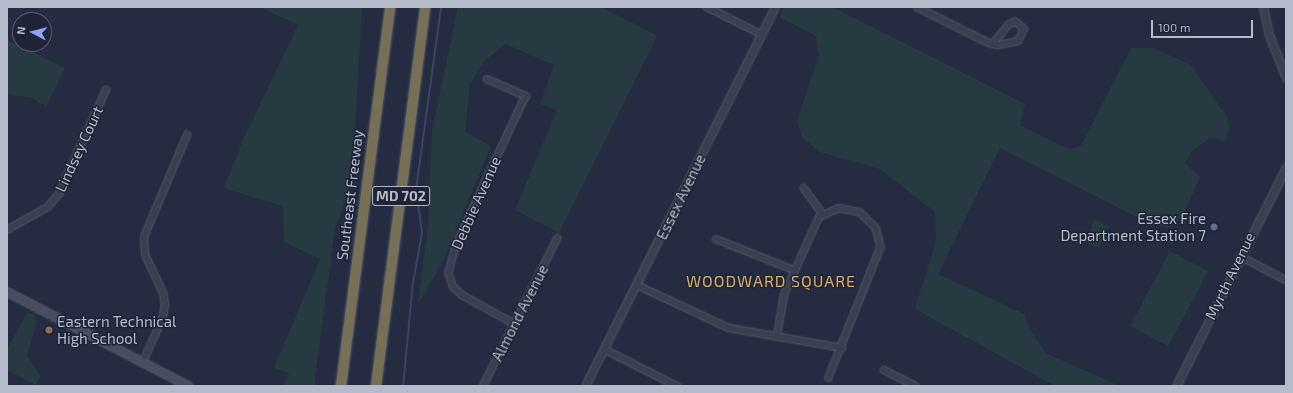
<!DOCTYPE html>
<style>
body{margin:0}
#map{position:relative;width:1293px;height:393px;overflow:hidden;background:#252c41;font-family:"Exo 2",sans-serif}
div>[style]{position:absolute}
[style*='--x']{left:calc(var(--x)*1px);top:calc(var(--y)*1px);width:calc(var(--w)*1px);rotate:calc(var(--a)*1deg)}
.green>*{inset:0;background:#273a42;transform-origin:0 0}
.stream>*{height:2px;margin:-1px;padding:0 1px;transform-origin:1px;border-radius:1px;background:#394468}
.roads{filter:drop-shadow(0 0 1px #545a6b) drop-shadow(0 0 1px #545a6b)}
.minor>*{height:5.5px;margin:-2.75px;padding:0 2.75px;transform-origin:2.75px;border-radius:2.75px;background:#3a3f51}
.tertiary>*{height:7px;margin:-3.5px;padding:0 3.5px;transform-origin:3.5px;border-radius:3.5px;background:#3a3f51}
.secondary>*{height:8px;margin:-4px;padding:0 4px;transform-origin:4px;border-radius:4px;background:#484d64}
.motorway>*{height:10px;margin:-5px;padding:0 5px;transform-origin:5px;border-radius:5px;background:#777057}
.dots>*{width:11px;height:11px;translate:-50% -50%;box-sizing:border-box;border:2px solid #1e2436;border-radius:50%}
span{translate:-50% -50%;white-space:nowrap;text-align:center;line-height:1.15;-webkit-text-stroke:3px #1e2436;paint-order:stroke}
.shield-label span{padding:1px 3px;background:#1e2436;border:1px solid;border-radius:3px;-webkit-text-stroke-width:0}
.shield-label{font-size:14px;color:#b6bbcb;font-weight:700}
.street-label{font-size:15px;color:#b6bbcb}
.poi-label{font-size:15px;color:#b6bbcb}
.right{translate:-100% -50%;text-align:right}
.left{translate:0 -50%;text-align:left}
.neighbourhood-label{font-size:16px;color:#d7ac65;letter-spacing:1px}
.frame{position:absolute;inset:0;border:8px solid #b6bbcb;pointer-events:none}
.north{position:absolute;left:12px;top:12px;width:40px;height:40px;box-sizing:border-box;background:#1e2436;border:1px solid #5b6072;border-radius:50%;rotate:277deg;font-size:11px;font-weight:700;line-height:16px;text-align:center;color:#b6bbcb}
.north::after{content:'';display:block;margin:auto;width:14px;height:18px;background:#8da3f9;clip-path:polygon(50% 0,100% 100%,50% 72%,0 100%)}
.scale{position:absolute;left:1151px;top:20px;width:102px;height:18px;box-sizing:border-box;border:2px solid #b6bbcb;border-top:0;padding-left:5px;font-size:12px;line-height:14px;white-space:nowrap;color:#b6bbcb;-webkit-text-stroke:3px #1e2436;paint-order:stroke}
</style>
<div id="map">
<div class="green">
<i style="clip-path:polygon(260px 7px,362px 7px,352px 182px,335px 228px,314px 386px,284px 386px,289px 373px,274px 368px,320px 259px,284px 242px,283px 206px,224px 188px,243px 140px,298px 25px)"></i>
<i style="clip-path:polygon(458px 7px,601px 7px,656px 35px,656px 38px,559px 233px,515px 210px,557px 110px,540px 104px,554px 65px,506px 44px,484px 61px,470px 84px,465px 132px,491px 146px,442px 263px,418px 304px,428px 225px,432px 131px)"></i>
<i style="clip-path:polygon(784px 7px,830px 7px,838px 10px,1025px 104px,1020px 125px,1068px 149px,1081px 146px,1131px 48px,1153px 48px,1191px 65px,1228px 119px,1229px 128px,1225px 141px,1210px 138px,1192px 151px,1185px 163px,1200px 177px,1182px 218px,1171px 228px,1149px 223px,1000px 148px,938px 274px,1024px 314px,1029px 328px,1046px 353px,1119px 386px,1055px 386px,915px 309px,936px 241px,935px 212px,880px 169px,820px 152px,802px 137px,797px 121px,819px 56px,816px 36px,779px 17px)"></i>
<i style="clip-path:polygon(7px 40px,65px 68px,46px 107px,32px 98px,7px 94px)"></i>
<i style="clip-path:polygon(1094px 219px,1109px 227px,1098px 248px,1086px 242px)"></i>
<i style="left:1170px;top:251px;width:43px;height:85px;rotate:28deg"></i>
<i style="clip-path:polygon(27px 312px,33px 314px,37px 322px,27px 355px,40px 376px,36px 385px,7px 370px,7px 350px)"></i>
</div>
<div class="stream">
<i style="--x:403;--y:386;--w:103;--a:-84.5"></i>
<i style="--x:413;--y:283;--w:51;--a:-79.8"></i>
<i style="--x:422;--y:233;--w:43;--a:-97.9"></i>
<i style="--x:416;--y:190;--w:185;--a:-82.2"></i>
</div>
<div class="roads">
<div class="minor">
<i style="--x:707;--y:7;--w:60;--a:26.6"></i>
<i style="--x:917;--y:7;--w:80;--a:26.6"></i>
<i style="--x:989;--y:43;--w:4;--a:14"></i>
<i style="--x:993;--y:44;--w:5;--a:11"></i>
<i style="--x:998;--y:45;--w:20;--a:-11"></i>
<i style="--x:1018;--y:41;--w:13;--a:-63"></i>
<i style="--x:1024;--y:29;--w:11;--a:-142"></i>
<i style="--x:1015;--y:22;--w:7;--a:153"></i>
<i style="--x:1009;--y:25;--w:25;--a:130"></i>
<i style="--x:487;--y:79;--w:43;--a:23.6"></i>
<i style="--x:526;--y:96;--w:162;--a:115.1"></i>
<i style="--x:457;--y:243;--w:31;--a:105"></i>
<i style="--x:449;--y:273;--w:14;--a:73"></i>
<i style="--x:453;--y:286;--w:13;--a:45"></i>
<i style="--x:462;--y:295;--w:58;--a:28.8"></i>
<i style="--x:804;--y:188;--w:32;--a:54"></i>
<i style="--x:7;--y:230;--w:47;--a:-29.3"></i>
<i style="--x:48;--y:207;--w:17;--a:-50"></i>
<i style="--x:59;--y:194;--w:114;--a:-65.7"></i>
<i style="--x:716;--y:239;--w:84;--a:21.7"></i>
<i style="--x:1240;--y:256;--w:52;--a:27.6"></i>
<i style="--x:637;--y:285;--w:102;--a:25.1"></i>
<i style="--x:729;--y:328;--w:115;--a:10"></i>
<i style="--x:777;--y:336;--w:42;--a:-80.3"></i>
<i style="--x:784;--y:295;--w:85;--a:-65.8"></i>
<i style="--x:819;--y:217;--w:22;--a:-24"></i>
<i style="--x:839;--y:208;--w:21;--a:11"></i>
<i style="--x:860;--y:212;--w:23;--a:45"></i>
<i style="--x:876;--y:228;--w:20;--a:75"></i>
<i style="--x:881;--y:247;--w:141;--a:111.7"></i>
<i style="--x:604;--y:349;--w:82;--a:26.9"></i>
<i style="--x:143;--y:362;--w:49;--a:-66"></i>
<i style="--x:163;--y:317;--w:12;--a:-81"></i>
<i style="--x:165;--y:305;--w:12;--a:-99"></i>
<i style="--x:163;--y:293;--w:42;--a:-115.3"></i>
<i style="--x:145;--y:255;--w:18;--a:-93"></i>
<i style="--x:144;--y:237;--w:111;--a:-67.1"></i>
<i style="--x:884;--y:370;--w:36;--a:27"></i>
<i style="--x:483;--y:386;--w:165;--a:-63.3"></i>
</div>
<div class="tertiary">
<i style="--x:1263;--y:7;--w:29;--a:78"></i>
<i style="--x:1269;--y:35;--w:46;--a:68.4"></i>
<i style="--x:585;--y:386;--w:424;--a:-63.4"></i>
<i style="--x:1176;--y:386;--w:245;--a:-63.3"></i>
</div>
<div class="secondary">
<i style="--x:7;--y:292;--w:204;--a:27.4"></i>
</div>
<div class="motorway">
<i style="--x:341;--y:386;--w:382;--a:-82.6"></i>
<i style="--x:376;--y:386;--w:382;--a:-82.6"></i>
</div>
</div>
<div class="dots">
<i style="left:1214px;top:227px;background:#5c6f8a"></i>
<i style="left:49px;top:330px;background:#8d6e63"></i>
</div>
<div class="shield-label">
<span style="left:401px;top:196px">MD 702</span>
</div>
<div class="street-label">
<span style="left:79px;top:149px;rotate:-65deg">Lindsey Court</span>
<span style="left:350px;top:195px;rotate:-83deg">Southeast Freeway</span>
<span style="left:681px;top:197px;rotate:-64deg">Essex Avenue</span>
<span style="left:476px;top:203px;rotate:-66deg">Debbie Avenue</span>
<span style="left:1230px;top:276px;rotate:-64deg">Myrth Avenue</span>
<span style="left:520px;top:313px;rotate:-63deg">Almond Avenue</span>
</div>
<div class="poi-label">
<span class="right" style="left:1206px;top:227px">Essex Fire<br>Department Station 7</span>
<span class="left" style="left:57px;top:330px">Eastern Technical<br>High School</span>
</div>
<div class="neighbourhood-label">
<span style="left:771px;top:281px">WOODWARD SQUARE</span>
</div>
<div class="frame"></div>
<div class="north">N</div>
<div class="scale">100 m</div>
</div>
